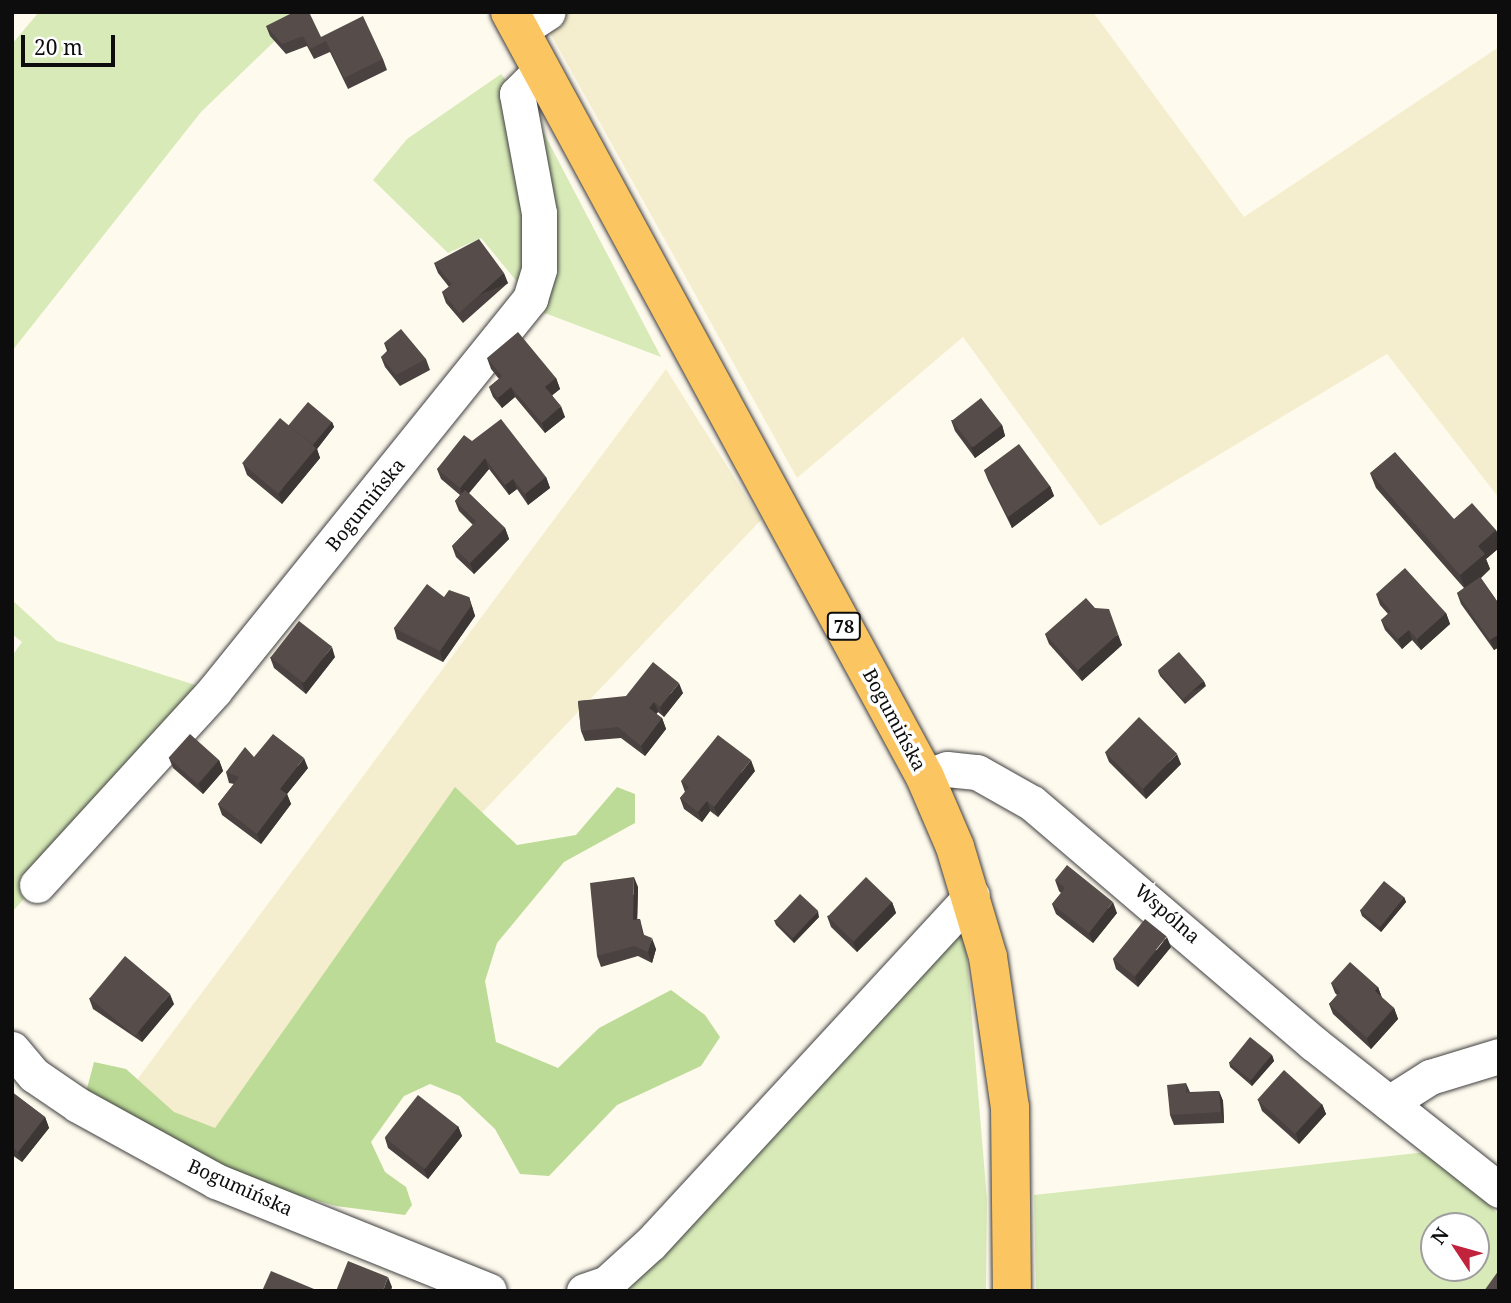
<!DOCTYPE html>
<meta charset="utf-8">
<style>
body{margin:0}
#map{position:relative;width:1511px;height:1303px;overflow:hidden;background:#fffaee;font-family:"Noto Serif",serif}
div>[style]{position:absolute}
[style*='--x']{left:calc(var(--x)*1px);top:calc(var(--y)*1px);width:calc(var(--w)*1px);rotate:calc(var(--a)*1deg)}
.farmland>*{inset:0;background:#f5eece}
.green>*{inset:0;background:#d7eab7}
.forest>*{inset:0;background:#bcdb96}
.roads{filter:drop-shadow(0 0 2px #404040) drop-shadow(0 0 2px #404040)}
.minor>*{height:35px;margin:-17.5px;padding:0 17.5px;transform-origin:17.5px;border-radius:17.5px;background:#fff}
.major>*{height:38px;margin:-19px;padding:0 19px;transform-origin:19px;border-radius:19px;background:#fbc562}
.wall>*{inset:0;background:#4a4240}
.shaded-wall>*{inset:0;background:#3c3634;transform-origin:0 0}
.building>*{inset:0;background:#564d4a;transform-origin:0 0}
span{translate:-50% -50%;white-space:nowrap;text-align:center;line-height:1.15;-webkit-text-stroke:7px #fff;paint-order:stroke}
.shield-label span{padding:2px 5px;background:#fff;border:2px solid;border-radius:5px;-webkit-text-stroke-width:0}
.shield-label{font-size:18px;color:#0d0d0d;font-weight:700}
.street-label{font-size:19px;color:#0d0d0d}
.frame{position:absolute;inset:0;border:14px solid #0d0d0d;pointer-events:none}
.north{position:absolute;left:1420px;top:1212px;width:70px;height:70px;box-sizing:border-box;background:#fff;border:2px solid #9e9e9e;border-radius:50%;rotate:306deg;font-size:19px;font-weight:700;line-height:28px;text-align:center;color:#0d0d0d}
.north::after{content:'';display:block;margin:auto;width:24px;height:32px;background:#c0233b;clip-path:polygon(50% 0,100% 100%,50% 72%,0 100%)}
.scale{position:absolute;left:21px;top:35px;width:94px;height:32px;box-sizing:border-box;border:4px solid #0d0d0d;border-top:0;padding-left:9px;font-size:21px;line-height:24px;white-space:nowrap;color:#0d0d0d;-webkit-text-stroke:5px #fff;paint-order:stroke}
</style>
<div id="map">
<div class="farmland">
<i style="clip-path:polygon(558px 12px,1093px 12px,1244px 217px,1499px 47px,1499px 498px,1387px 354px,1100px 526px,963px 337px,797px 478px,544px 22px)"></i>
<i style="clip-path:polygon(666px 369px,761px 520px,477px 818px,208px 1144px,119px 1104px)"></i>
</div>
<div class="green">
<i style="clip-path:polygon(39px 12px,305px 12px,201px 112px,12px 351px,12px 44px)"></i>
<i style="clip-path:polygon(501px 74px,537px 120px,661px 357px,542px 312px,481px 238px,448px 253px,373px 180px,407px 139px)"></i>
<i style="clip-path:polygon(12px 600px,57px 641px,214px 691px,12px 912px,12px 656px,22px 642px,12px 634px)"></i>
<i style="clip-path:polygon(964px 923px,987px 1200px,986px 1291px,618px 1291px)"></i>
<i style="clip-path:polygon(evenodd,1445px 1150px,1499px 1216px,1499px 1291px,1036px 1291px,1034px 1195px,1445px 1150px,1434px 1226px,1476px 1226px,1476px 1268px,1434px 1268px,1434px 1226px)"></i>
</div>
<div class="forest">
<i style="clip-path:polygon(455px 787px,517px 845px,576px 835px,617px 787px,635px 794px,635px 823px,564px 862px,497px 943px,485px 981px,496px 1042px,558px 1068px,599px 1028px,671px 990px,705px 1015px,720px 1037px,701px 1066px,617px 1105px,549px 1176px,520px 1174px,495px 1129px,460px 1096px,430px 1084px,404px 1096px,371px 1142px,385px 1172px,406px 1187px,412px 1205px,405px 1215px,336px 1206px,249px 1181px,85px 1096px,94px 1062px,126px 1069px,174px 1112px,215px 1128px)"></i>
</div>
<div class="roads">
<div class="minor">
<i style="--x:520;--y:30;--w:33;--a:-33"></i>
<i style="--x:925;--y:777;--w:23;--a:-20"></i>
<i style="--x:947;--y:769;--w:30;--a:6"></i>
<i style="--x:977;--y:772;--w:63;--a:29.4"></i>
<i style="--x:1032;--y:803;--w:370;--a:40.5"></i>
<i style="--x:1313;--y:1043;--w:237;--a:38.3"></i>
<i style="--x:37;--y:885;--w:263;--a:-47.6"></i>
<i style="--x:214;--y:691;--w:504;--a:-51.13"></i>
<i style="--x:530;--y:299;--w:31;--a:-73"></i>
<i style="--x:539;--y:269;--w:56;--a:-90"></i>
<i style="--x:539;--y:213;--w:121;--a:-100.5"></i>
<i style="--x:517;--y:94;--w:33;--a:-45"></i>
<i style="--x:12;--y:1049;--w:34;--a:50"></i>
<i style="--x:34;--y:1075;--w:53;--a:34.3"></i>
<i style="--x:78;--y:1105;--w:158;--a:28.8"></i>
<i style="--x:216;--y:1181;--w:294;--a:21.9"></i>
<i style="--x:1389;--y:1103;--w:49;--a:-32.4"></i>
<i style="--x:1430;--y:1077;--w:72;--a:-16.9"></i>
<i style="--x:584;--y:1291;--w:24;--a:-19"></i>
<i style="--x:607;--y:1283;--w:59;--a:-42.3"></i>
<i style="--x:651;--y:1243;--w:473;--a:-47.3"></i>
</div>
<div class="major">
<i style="--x:510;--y:12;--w:870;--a:61.52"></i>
<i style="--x:925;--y:777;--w:76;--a:66.8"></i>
<i style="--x:955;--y:847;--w:115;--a:73.3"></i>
<i style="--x:988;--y:957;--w:152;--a:81.7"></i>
<i style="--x:1010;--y:1107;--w:184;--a:89.4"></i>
</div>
</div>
<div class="wall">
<i style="clip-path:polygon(266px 26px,321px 37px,383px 59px,387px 70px,348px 89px,330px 52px,314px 59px,307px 46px,286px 54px,270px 36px)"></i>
<i style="clip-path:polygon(434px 263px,508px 283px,463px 323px,446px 303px,442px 292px,449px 287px,438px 273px)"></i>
<i style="clip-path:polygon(384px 343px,426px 359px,430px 370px,400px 386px,385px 367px,381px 357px,387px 351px)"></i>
<i style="clip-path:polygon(487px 358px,556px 378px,560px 389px,552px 395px,565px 417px,545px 433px,515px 397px,502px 408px,493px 397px,489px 387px,499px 379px,491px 369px)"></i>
<i style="clip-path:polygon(951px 420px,1002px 425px,1005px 436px,975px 458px,955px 431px)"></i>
<i style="clip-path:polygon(332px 422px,334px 427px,317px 449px,320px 458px,282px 504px,247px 475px,243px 464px,289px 425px)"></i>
<i style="clip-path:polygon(472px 441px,546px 477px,550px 488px,528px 505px,517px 489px,509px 495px,489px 469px,469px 493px,505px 528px,509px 539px,474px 574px,456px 557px,452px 546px,473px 525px,459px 511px,455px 501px,460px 495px,441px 479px,437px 469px)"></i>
<i style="clip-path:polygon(984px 470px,1050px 486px,1054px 496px,1012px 528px,988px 480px)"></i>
<i style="clip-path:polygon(1370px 473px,1454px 519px,1496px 530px,1499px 538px,1499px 548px,1486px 559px,1490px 569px,1481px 578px,1499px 604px,1499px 647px,1494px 650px,1461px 604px,1457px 593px,1464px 588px,1376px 488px)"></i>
<i style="clip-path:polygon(1376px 594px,1446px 613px,1450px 624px,1421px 650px,1412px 640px,1402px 649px,1385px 630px,1381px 620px,1388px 614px,1380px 605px)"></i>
<i style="clip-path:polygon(444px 597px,469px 597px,475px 616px,443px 662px,397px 639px,394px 628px)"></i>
<i style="clip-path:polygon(1095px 608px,1122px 645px,1082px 681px,1049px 644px,1045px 634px)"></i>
<i style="clip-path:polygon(270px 657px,335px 657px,306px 694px,274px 668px)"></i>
<i style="clip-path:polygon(1158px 671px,1206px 686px,1185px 704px,1160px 676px)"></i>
<i style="clip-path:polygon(683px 693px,664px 717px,658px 712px,656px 714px,662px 718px,666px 729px,645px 756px,621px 738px,585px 741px,581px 731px,578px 701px)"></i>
<i style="clip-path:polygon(1105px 752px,1181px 764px,1146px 799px,1109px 762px)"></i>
<i style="clip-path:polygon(254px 757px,308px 768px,287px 794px,291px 804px,261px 844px,222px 815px,218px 804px,234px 784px,229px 783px,226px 772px)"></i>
<i style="clip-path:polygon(169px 758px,219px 760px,223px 771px,203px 794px,173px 768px)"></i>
<i style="clip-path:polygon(755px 771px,718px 817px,710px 811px,702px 822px,684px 809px,680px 798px,685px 792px,681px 781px)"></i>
<i style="clip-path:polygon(1055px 880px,1117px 913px,1093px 943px,1056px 914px,1052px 904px,1061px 893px,1059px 891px)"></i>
<i style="clip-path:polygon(638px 887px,637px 919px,640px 919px,644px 935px,656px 949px,652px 963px,638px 956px,601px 967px,597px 956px)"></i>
<i style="clip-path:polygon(1404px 897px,1406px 902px,1381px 932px,1362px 916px,1360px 910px)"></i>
<i style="clip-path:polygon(892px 902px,896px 913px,857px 952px,831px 927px,827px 916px)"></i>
<i style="clip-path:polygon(819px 917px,794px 943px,776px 925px,774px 920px)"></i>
<i style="clip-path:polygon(1171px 947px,1138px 987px,1116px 969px,1113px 959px)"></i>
<i style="clip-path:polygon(1331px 983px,1378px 987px,1382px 998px,1394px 1008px,1398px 1019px,1371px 1049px,1333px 1014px,1329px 1004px,1337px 995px,1335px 993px)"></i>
<i style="clip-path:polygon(89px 998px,174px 1004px,142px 1042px,93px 1009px)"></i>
<i style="clip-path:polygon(1272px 1055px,1274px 1061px,1252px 1086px,1230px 1067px,1229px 1062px)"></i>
<i style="clip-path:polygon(1186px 1083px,1190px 1092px,1219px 1091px,1223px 1101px,1224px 1123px,1174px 1125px,1170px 1115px)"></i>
<i style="clip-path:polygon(12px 1092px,45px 1117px,49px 1128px,22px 1162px,12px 1155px)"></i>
<i style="clip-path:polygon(1258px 1100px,1322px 1104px,1326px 1114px,1299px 1144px,1262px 1111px)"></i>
<i style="clip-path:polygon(458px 1126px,462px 1136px,428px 1179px,388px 1148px,385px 1138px)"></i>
</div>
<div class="shaded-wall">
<i style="left:504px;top:273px;width:11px;height:60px;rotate:68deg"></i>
<i style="clip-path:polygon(556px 378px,560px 389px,549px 398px,545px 387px)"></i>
<i style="clip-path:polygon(511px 387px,515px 397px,502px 408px,498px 398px)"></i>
<i style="clip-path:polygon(561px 406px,565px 417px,545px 433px,542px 423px)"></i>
<i style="clip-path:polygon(332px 422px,334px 427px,317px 449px,320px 458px,282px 504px,279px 494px,312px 447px)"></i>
<i style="clip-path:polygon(1002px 425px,1005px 436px,975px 458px,971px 447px)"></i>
<i style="clip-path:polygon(485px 458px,489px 469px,464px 499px,460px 488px)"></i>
<i style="clip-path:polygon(546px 477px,550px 488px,528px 505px,525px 494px)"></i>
<i style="clip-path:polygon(513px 479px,517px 489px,509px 495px,505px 485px)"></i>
<i style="clip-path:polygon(1050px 486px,1054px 496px,1012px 528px,1008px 517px)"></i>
<i style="clip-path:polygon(505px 528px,509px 539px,474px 574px,470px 563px)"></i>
<i style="clip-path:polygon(1496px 530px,1499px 538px,1499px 548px,1486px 559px,1490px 569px,1466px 591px,1460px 575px,1478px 546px)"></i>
<i style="clip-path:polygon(469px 597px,475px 616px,443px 662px,440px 651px)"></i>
<i style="clip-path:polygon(1446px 613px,1450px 624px,1421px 650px,1417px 639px)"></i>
<i style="clip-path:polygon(1409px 630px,1412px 640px,1402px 649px,1398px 639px)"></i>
<i style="clip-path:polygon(1118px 634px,1122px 645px,1082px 681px,1078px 670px)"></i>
<i style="clip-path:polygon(1499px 634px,1499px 647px,1494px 650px,1490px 640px)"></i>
<i style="clip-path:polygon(332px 647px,335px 657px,306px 694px,302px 683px)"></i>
<i style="left:1204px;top:681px;width:5px;height:28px;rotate:68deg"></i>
<i style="clip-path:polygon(679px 683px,683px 693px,664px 717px,660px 707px)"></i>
<i style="clip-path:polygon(654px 702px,658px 712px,653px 718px,649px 708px)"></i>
<i style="clip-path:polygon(662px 718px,666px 729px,645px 756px,641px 746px)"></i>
<i style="clip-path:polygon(1177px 754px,1181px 764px,1146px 799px,1143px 788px)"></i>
<i style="clip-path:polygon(304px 758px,308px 768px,287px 794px,291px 804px,261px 844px,257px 834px,280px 789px)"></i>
<i style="clip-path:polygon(219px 760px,223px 771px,203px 794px,199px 784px)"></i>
<i style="clip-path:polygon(751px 760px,755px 771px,718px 817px,714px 807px)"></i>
<i style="clip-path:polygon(707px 801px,710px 811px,702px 822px,698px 812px)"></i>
<i style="clip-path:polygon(634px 877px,638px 887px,637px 931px,633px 920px)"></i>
<i style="clip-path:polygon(1404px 897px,1406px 902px,1381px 932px,1379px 926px)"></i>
<i style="clip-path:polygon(892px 902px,896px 913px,857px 952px,853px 942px)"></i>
<i style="clip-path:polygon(1113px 902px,1117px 913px,1093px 943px,1089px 933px)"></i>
<i style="clip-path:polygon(818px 911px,819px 917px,794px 943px,792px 937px)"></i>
<i style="clip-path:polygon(1167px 937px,1171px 947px,1138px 987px,1135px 977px)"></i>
<i style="clip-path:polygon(652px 938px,656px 949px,652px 963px,648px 952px)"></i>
<i style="clip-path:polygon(1378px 987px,1382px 998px,1375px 991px)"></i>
<i style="clip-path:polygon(170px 994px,174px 1004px,142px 1042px,138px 1031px)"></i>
<i style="clip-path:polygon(1394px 1008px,1398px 1019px,1371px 1049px,1367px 1038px)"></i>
<i style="clip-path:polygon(1272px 1055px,1274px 1061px,1252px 1086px,1250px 1080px)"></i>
<i style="clip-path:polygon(1219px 1091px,1223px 1101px,1224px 1123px,1221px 1112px)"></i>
<i style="clip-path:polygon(1322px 1104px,1326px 1114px,1299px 1144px,1296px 1133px)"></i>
<i style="clip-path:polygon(45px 1117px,49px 1128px,22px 1162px,18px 1152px)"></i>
<i style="clip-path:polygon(458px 1126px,462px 1136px,428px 1179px,424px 1169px)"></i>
<i style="clip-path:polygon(388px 1277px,392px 1287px,391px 1291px,383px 1291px)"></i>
</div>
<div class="building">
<i style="clip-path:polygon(294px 12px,309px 12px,321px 37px,363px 16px,383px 59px,344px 78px,326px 41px,310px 49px,303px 36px,282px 44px,266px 26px)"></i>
<i style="clip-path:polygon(479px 239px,504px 273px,459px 313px,442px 292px,452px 284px,434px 263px)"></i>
<i style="clip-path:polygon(401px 329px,426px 359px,396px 375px,381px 357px,390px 350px,384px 343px)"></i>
<i style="clip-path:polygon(518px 332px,556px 378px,545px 387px,561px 406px,542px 423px,511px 387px,498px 398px,489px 387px,502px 376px,487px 358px)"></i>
<i style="left:981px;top:398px;width:34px;height:37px;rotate:52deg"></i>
<i style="left:308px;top:402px;width:31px;height:30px;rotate:40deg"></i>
<i style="left:280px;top:418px;width:47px;height:59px;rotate:40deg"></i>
<i style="clip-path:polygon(501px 419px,546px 477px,525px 494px,513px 479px,505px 485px,485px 458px,460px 488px,437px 469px,464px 435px,472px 441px)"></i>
<i style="clip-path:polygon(1019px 444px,1050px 486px,1008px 517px,984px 470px)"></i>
<i style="clip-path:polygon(1395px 452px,1454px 519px,1472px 503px,1496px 530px,1478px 546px,1485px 554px,1460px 575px,1370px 473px)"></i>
<i style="clip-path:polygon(465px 490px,505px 528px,470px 563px,452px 546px,476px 521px,455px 501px)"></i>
<i style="clip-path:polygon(1405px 568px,1446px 613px,1417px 639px,1409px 630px,1398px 639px,1381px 620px,1391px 611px,1376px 594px)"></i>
<i style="clip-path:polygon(1480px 577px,1499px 604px,1499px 634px,1490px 640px,1457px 593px)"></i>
<i style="clip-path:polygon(427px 584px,444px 597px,449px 590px,469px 597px,471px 606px,440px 651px,394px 628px)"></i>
<i style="clip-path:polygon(1086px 598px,1095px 608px,1109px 609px,1118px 634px,1078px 670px,1045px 634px)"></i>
<i style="left:299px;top:621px;width:42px;height:46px;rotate:38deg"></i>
<i style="left:1179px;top:652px;width:38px;height:28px;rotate:49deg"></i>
<i style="clip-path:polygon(653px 662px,679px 683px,660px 707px,654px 702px,649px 708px,662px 718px,641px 746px,618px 727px,581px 731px,578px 701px,626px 696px)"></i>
<i style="left:1139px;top:717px;width:53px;height:49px;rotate:44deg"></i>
<i style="left:190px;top:734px;width:39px;height:32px;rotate:42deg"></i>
<i style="clip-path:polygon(273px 734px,304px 758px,280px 789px,287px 794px,257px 834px,218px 804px,239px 777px,226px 772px,245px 747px,254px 757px)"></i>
<i style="clip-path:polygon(718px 735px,751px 760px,714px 807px,707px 801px,698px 812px,680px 798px,689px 787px,681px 781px)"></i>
<i style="clip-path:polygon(1067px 865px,1113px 902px,1089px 933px,1052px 904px,1065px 888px,1055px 880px)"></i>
<i style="clip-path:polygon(634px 877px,633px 920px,640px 919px,642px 934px,652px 938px,648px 952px,634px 946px,597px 956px,590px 883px)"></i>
<i style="left:866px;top:877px;width:36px;height:55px;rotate:44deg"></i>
<i style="left:1384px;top:881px;width:26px;height:38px;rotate:39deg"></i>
<i style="left:800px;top:894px;width:25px;height:37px;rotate:43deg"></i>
<i style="left:1145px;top:919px;width:28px;height:51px;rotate:39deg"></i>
<i style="left:125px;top:956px;width:59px;height:55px;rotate:40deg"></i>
<i style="clip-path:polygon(1350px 962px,1378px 987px,1375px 991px,1394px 1008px,1367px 1038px,1329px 1004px,1340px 992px,1331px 983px)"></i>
<i style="left:1250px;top:1037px;width:28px;height:33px;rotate:39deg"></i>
<i style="left:1284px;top:1070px;width:51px;height:40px;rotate:42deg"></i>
<i style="clip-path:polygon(1186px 1083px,1186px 1093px,1219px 1091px,1221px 1112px,1170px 1115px,1167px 1085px)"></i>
<i style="clip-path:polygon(12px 1092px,45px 1117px,18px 1152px,12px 1147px)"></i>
<i style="left:418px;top:1095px;width:51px;height:54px;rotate:38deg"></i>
<i style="clip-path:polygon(348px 1261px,388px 1277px,383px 1291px,336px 1291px)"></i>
<i style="clip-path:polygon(1499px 1270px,1499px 1291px,1484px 1291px)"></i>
<i style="clip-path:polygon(271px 1271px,314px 1289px,314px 1291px,262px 1291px)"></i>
</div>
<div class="shield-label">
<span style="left:844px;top:626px">78</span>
</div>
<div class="street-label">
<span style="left:366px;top:505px;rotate:-51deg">Bogumińska</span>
<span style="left:894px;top:720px;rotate:62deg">Bogumińska</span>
<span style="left:1167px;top:914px;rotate:41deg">Wspólna</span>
<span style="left:240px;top:1188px;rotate:24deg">Bogumińska</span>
</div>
<div class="frame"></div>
<div class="north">N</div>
<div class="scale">20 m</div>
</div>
